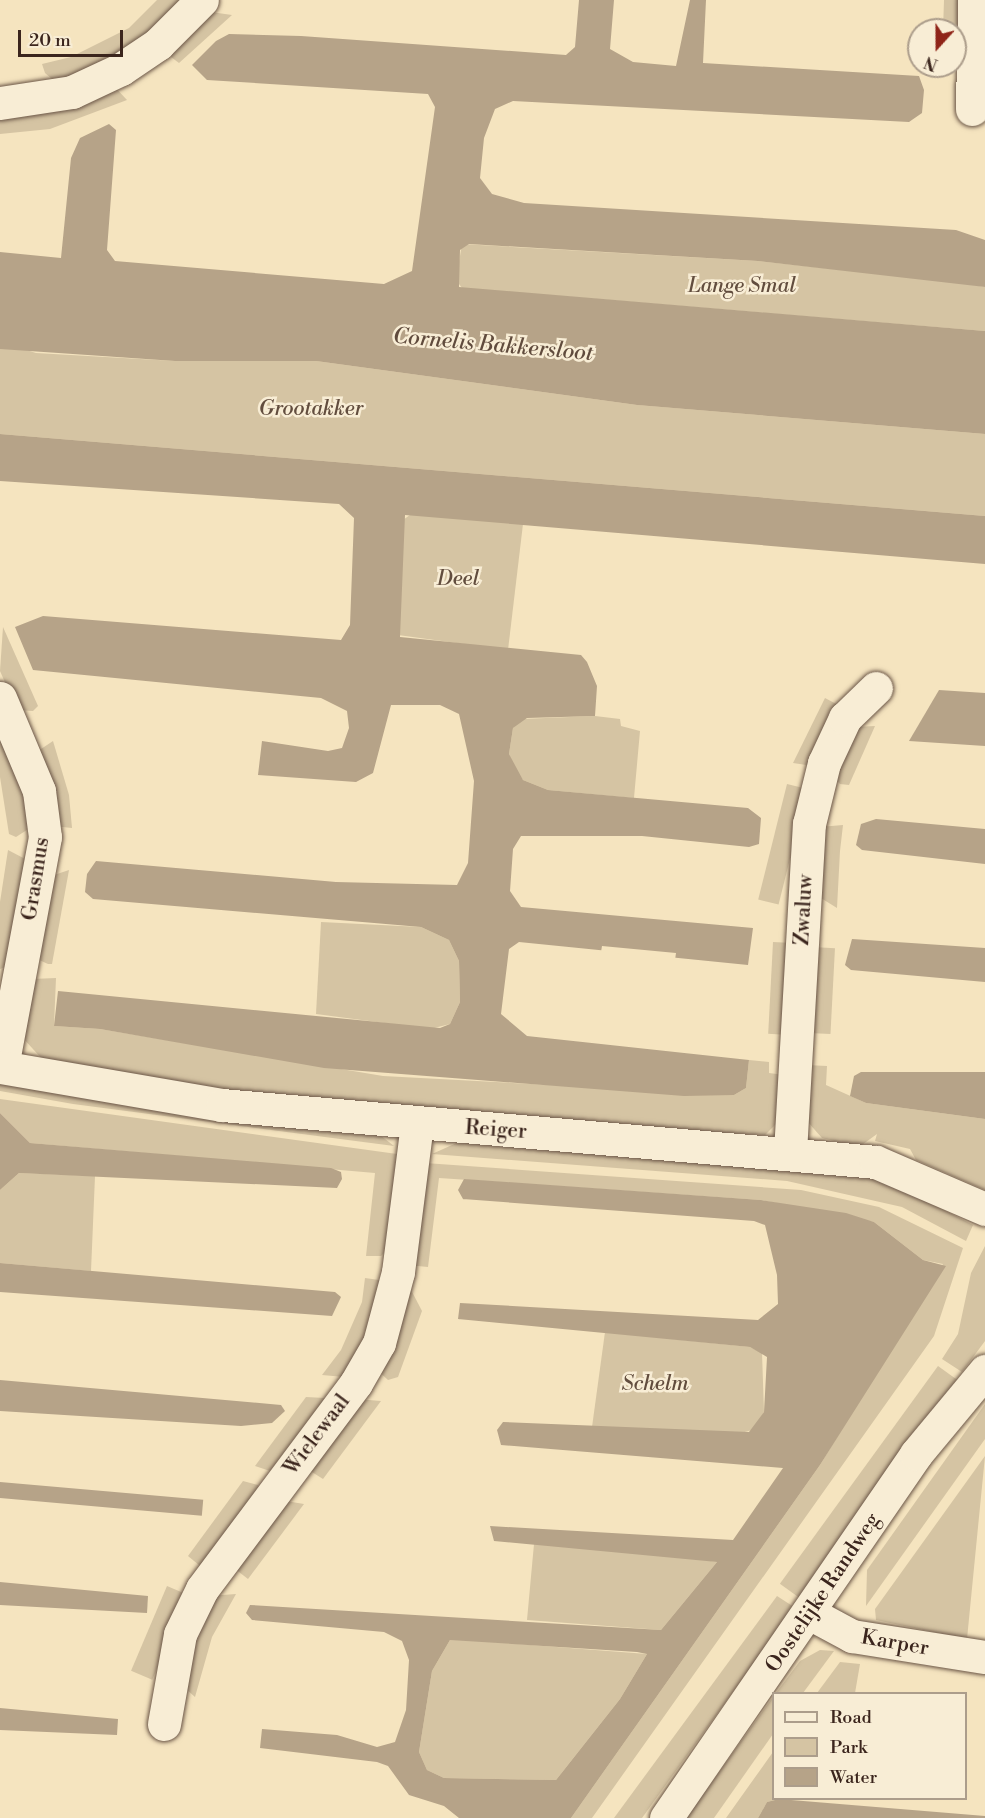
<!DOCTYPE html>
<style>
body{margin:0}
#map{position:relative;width:985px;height:1818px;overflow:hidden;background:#f5e4bf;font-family:"Libre Bodoni",serif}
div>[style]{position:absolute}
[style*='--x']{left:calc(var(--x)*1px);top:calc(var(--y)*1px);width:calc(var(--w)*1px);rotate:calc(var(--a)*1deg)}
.green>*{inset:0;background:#d5c4a3;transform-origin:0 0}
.water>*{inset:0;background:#b6a388;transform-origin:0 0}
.pier>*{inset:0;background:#f5e4bf}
.roads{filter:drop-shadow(0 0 2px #6a5546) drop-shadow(0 0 2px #6a5546)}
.street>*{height:33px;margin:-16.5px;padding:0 16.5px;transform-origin:16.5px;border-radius:16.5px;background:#f8edd5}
.secondary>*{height:33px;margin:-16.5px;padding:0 16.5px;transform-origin:16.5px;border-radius:16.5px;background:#f8edd5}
span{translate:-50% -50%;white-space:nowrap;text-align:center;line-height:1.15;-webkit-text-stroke:5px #f8edd5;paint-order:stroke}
.park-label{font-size:21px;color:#624d3e;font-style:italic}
.street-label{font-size:21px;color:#3b251d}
.water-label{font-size:22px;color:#604b3d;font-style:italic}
.legend{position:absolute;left:772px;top:1692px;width:195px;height:108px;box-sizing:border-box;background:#f8edd5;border:2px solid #ac9d8b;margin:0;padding:8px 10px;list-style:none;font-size:18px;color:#3b251d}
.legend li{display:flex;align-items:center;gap:12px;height:30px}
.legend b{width:30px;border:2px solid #ac9d8b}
.north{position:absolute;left:907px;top:18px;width:60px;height:60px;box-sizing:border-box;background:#f8edd5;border:2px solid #ac9d8b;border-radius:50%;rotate:201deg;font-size:16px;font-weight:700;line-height:24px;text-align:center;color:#3b251d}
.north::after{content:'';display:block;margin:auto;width:21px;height:27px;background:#8f2418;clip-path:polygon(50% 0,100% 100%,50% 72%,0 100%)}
.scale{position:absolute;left:18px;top:30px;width:105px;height:27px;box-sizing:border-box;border:3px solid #3b251d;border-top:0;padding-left:8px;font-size:18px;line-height:21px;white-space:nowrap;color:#3b251d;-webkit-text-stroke:4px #f8edd5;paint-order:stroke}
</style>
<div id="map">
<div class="green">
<i style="clip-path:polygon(157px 0,186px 0,121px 55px,58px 84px,45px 73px,42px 64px,71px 57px,129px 28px)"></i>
<i style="clip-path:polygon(944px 0,965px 0,963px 37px,955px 40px,955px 30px,943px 30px)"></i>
<i style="clip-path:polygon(204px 11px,232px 15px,179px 63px,171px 57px,171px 42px)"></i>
<i style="clip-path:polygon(112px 84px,127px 100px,50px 129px,0 134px,0 113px)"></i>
<i style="clip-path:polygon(462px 244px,758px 261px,956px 282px,985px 287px,985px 331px,462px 288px,456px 280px)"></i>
<i style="clip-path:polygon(20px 348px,36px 353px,175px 361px,316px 361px,637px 405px,985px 434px,985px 516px,0 434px,0 349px)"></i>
<i style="clip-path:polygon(414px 512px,523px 524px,508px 650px,398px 635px,403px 520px)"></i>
<i style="clip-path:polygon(3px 627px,38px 706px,33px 711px,17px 710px,0 671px)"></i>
<i style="clip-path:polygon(825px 698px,840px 706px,813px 766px,793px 763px)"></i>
<i style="clip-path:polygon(595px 716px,620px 719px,621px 726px,640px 731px,634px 798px,548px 790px,523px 780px,515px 770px,509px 754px,513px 728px,521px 719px)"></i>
<i style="clip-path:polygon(0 722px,33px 826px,16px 837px,9px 834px,0 777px)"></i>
<i style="clip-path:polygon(875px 726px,849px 785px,840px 784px,832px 775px,855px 727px)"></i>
<i style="clip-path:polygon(53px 741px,69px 795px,72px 828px,53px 826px,35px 753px)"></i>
<i style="left:787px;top:784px;width:21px;height:119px;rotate:14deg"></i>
<i style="clip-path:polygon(843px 825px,840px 851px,837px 908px,816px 895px,820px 827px)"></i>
<i style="clip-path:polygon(8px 850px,31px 862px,10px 965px,0 969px,0 902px)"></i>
<i style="clip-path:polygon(69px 870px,52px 964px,48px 964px,37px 959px,48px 877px)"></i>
<i style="clip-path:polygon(321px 922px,421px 927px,449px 940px,459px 961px,460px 1002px,450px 1024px,430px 1029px,316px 1014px)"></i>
<i style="left:773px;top:942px;width:20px;height:92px;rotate:3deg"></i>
<i style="left:813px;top:947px;width:22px;height:86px;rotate:3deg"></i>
<i style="clip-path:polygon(56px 978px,54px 1026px,100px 1029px,383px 1076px,734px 1095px,746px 1088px,749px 1060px,769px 1062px,769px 1073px,784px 1075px,781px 1119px,765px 1135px,608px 1127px,243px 1093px,43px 1060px,22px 1037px,32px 979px)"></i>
<i style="clip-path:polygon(806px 1065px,827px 1066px,826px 1085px,866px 1103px,985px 1119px,985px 1190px,916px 1160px,910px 1149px,875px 1141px,877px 1134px,859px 1147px,822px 1138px,807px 1121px)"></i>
<i style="clip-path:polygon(0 1079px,380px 1135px,394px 1146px,73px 1104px,0 1091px)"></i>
<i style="clip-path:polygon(0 1099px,397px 1154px,391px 1246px,381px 1256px,366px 1256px,375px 1173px,30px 1143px,0 1113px)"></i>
<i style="clip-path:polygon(461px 1141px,814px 1167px,890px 1182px,973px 1225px,966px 1241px,902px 1207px,787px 1181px,432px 1154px)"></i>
<i style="clip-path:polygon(425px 1163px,801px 1190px,879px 1207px,963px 1248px,934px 1336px,592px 1818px,571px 1818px,820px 1465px,943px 1264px,923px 1260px,874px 1222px,761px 1200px,439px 1178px,428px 1267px,407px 1265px)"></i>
<i style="clip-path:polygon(19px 1173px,95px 1176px,91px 1271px,0 1263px,0 1190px)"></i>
<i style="clip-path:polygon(985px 1246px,985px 1341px,962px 1372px,942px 1359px,958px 1334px,971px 1273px)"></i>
<i style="clip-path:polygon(365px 1278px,386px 1281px,383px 1304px,344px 1377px,322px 1375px,341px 1350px,362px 1302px)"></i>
<i style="clip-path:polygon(410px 1288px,422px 1311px,398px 1377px,388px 1380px,376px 1369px)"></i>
<i style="clip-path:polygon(605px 1332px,750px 1347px,762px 1353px,764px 1412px,756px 1429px,737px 1434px,592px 1427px)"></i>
<i style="left:938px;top:1366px;width:24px;height:269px;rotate:36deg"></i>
<i style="clip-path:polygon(306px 1397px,325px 1398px,270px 1471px,255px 1466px)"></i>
<i style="clip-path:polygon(356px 1399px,381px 1401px,323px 1479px,304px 1467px)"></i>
<i style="clip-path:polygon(985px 1404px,985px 1439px,866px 1606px,867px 1570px)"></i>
<i style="clip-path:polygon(985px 1456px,967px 1639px,876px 1620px,875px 1609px)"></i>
<i style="clip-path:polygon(243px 1481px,258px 1485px,261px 1493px,205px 1570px,188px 1556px)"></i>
<i style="clip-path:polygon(280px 1500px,304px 1504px,248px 1579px,230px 1565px)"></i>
<i style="clip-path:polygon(534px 1544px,653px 1552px,717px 1562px,661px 1630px,527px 1620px)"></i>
<i style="left:167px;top:1586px;width:23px;height:92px;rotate:23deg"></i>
<i style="clip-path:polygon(236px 1594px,212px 1637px,195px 1697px,178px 1682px,209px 1596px)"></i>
<i style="clip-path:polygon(777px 1596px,794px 1607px,642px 1818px,614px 1818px)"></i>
<i style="clip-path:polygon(450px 1640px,454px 1639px,647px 1654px,620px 1699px,556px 1780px,444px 1778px,427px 1770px,419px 1752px,432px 1671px)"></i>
<i style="clip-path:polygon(820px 1650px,834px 1651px,803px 1693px,776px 1693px,800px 1661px)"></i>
<i style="clip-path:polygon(840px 1662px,860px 1664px,855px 1693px,817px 1693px)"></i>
<i style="clip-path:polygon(773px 1697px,773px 1734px,714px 1818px,686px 1818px)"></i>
<i style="clip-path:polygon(773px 1752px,774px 1798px,779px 1799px,767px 1802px,758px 1818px,726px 1818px)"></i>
<i style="clip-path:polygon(523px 1814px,540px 1814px,569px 1818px,508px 1818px)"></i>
</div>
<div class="water">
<i style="clip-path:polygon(579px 0,614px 0,610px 49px,633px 62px,676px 66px,690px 0,706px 0,703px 63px,919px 76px,924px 90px,922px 113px,909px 122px,513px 101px,495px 109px,484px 138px,480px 178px,492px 194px,524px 203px,956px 230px,985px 240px,985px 287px,758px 261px,469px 244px,460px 250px,459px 287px,985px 331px,985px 434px,637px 405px,316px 361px,175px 361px,0 349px,0 252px,61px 258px,71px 158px,80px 138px,109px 124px,116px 130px,107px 250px,115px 261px,384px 284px,412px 271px,435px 107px,428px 94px,207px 80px,192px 65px,216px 41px,229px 34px,301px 36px,566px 55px,575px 47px)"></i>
<i style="clip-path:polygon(0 434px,985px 516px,985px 564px,405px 515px,400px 637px,581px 655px,587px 662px,597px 686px,595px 716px,527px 718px,513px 728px,509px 754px,523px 780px,548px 790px,748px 808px,761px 818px,759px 844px,749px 847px,642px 836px,521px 836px,513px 849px,510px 891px,521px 907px,753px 928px,748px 965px,519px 942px,509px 949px,501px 1014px,527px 1036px,749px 1060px,746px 1088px,734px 1095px,684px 1096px,324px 1068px,100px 1029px,54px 1026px,58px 991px,440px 1028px,450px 1024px,460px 1002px,459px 961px,449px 940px,421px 927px,93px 899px,85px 892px,87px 874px,96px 861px,336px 882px,457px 885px,468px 863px,474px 781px,459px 714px,440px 705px,391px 705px,373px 773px,356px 782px,258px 775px,262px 741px,328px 751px,342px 748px,349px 728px,347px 711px,321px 698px,33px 670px,15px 627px,43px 616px,341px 640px,350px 625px,354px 518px,339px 504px,0 481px)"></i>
<i style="clip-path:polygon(939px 690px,985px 693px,985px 746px,909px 741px)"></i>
<i style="clip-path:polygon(876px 819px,985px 829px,985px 864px,862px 850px,856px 845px,861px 824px)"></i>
<i style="clip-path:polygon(852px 939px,985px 948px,985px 982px,851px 970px,845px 965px)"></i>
<i style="clip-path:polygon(861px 1072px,985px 1072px,985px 1119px,866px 1103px,850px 1096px,854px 1076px)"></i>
<i style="clip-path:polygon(0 1113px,30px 1143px,331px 1168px,341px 1172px,342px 1179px,337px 1188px,19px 1173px,0 1190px)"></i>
<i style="clip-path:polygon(evenodd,464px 1179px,761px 1200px,846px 1213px,874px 1222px,923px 1260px,946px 1266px,820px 1465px,571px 1818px,459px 1818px,444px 1806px,409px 1795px,388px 1766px,377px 1762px,260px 1748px,262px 1729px,337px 1735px,377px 1747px,395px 1742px,406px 1710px,409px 1660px,402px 1641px,384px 1632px,252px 1620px,246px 1613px,250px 1605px,661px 1630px,717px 1562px,494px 1541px,490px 1526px,733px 1540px,783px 1468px,501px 1445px,497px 1430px,503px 1422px,749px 1432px,764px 1412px,767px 1357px,750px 1347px,458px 1319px,460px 1303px,758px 1320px,778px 1304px,777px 1275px,765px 1225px,754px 1221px,463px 1199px,458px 1190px,464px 1179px,450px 1640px,637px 1652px,647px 1654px,620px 1699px,556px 1780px,444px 1778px,427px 1770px,419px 1752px,432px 1671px,450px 1640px)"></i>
<i style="clip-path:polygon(0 1263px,335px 1292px,341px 1297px,332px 1316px,0 1292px)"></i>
<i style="clip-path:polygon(0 1380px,281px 1405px,285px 1411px,272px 1423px,241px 1426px,0 1411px)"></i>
<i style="left:0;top:1482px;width:204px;height:16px;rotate:5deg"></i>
<i style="clip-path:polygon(0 1582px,148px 1596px,147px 1613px,0 1605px)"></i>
<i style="clip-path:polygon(0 1708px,118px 1719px,117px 1735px,0 1730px)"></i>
<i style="clip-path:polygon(779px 1799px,985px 1816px,985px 1818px,758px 1818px,767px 1802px)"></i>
</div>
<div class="pier">
<i style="clip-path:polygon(602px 946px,676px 953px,675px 960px,601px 952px)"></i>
</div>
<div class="roads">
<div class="street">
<i style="--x:0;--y:103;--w:73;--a:-8.7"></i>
<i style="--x:72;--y:92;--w:54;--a:-25.1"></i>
<i style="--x:121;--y:69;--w:45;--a:-34"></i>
<i style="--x:158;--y:44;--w:62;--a:-45"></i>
<i style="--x:972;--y:109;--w:109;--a:-88.9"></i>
<i style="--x:0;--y:698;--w:101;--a:67.2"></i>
<i style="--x:39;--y:791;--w:46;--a:82.6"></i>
<i style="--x:45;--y:837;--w:234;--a:100.6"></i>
<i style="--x:0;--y:1067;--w:225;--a:9.7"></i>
<i style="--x:222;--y:1105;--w:656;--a:4.98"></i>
<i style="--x:876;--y:1162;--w:119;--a:23.3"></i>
<i style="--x:790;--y:1152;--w:329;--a:-86.7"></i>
<i style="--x:809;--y:824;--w:63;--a:-76.2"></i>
<i style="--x:824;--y:763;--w:50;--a:-65"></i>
<i style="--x:845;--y:718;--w:43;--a:-44.1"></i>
<i style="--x:811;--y:1614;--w:47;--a:28.2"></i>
<i style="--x:852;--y:1636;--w:135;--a:9"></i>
<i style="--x:164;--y:1724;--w:91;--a:-79.9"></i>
<i style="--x:180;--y:1634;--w:50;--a:-63.9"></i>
<i style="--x:202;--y:1589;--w:257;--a:-53.2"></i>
<i style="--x:356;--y:1383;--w:46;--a:-60.1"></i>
<i style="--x:379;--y:1343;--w:73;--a:-75"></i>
<i style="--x:398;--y:1272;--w:149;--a:-82.7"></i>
</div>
<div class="secondary">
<i style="--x:666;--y:1818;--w:442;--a:-55.5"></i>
<i style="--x:916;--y:1454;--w:108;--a:-50.3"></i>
</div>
</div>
<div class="park-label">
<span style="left:742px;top:286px">Lange Smal</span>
<span style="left:311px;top:409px">Grootakker</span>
<span style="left:458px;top:579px">Deel</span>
<span style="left:655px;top:1384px">Schelm</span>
</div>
<div class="street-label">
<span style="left:36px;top:879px;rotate:-81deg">Grasmus</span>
<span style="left:804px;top:910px;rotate:-87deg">Zwaluw</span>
<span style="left:496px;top:1130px;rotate:4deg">Reiger</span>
<span style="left:317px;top:1435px;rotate:-53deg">Wielewaal</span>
<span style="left:823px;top:1593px;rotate:-56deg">Oostelijke Randweg</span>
<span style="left:895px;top:1643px;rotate:10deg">Karper</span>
</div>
<div class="water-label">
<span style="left:493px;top:345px;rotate:5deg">Cornelis Bakkersloot</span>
</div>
<ul class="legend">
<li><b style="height:8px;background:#f8edd5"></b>Road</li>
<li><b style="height:16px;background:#d5c4a3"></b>Park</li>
<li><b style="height:16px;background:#b6a388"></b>Water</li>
</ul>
<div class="north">N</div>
<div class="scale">20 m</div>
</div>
